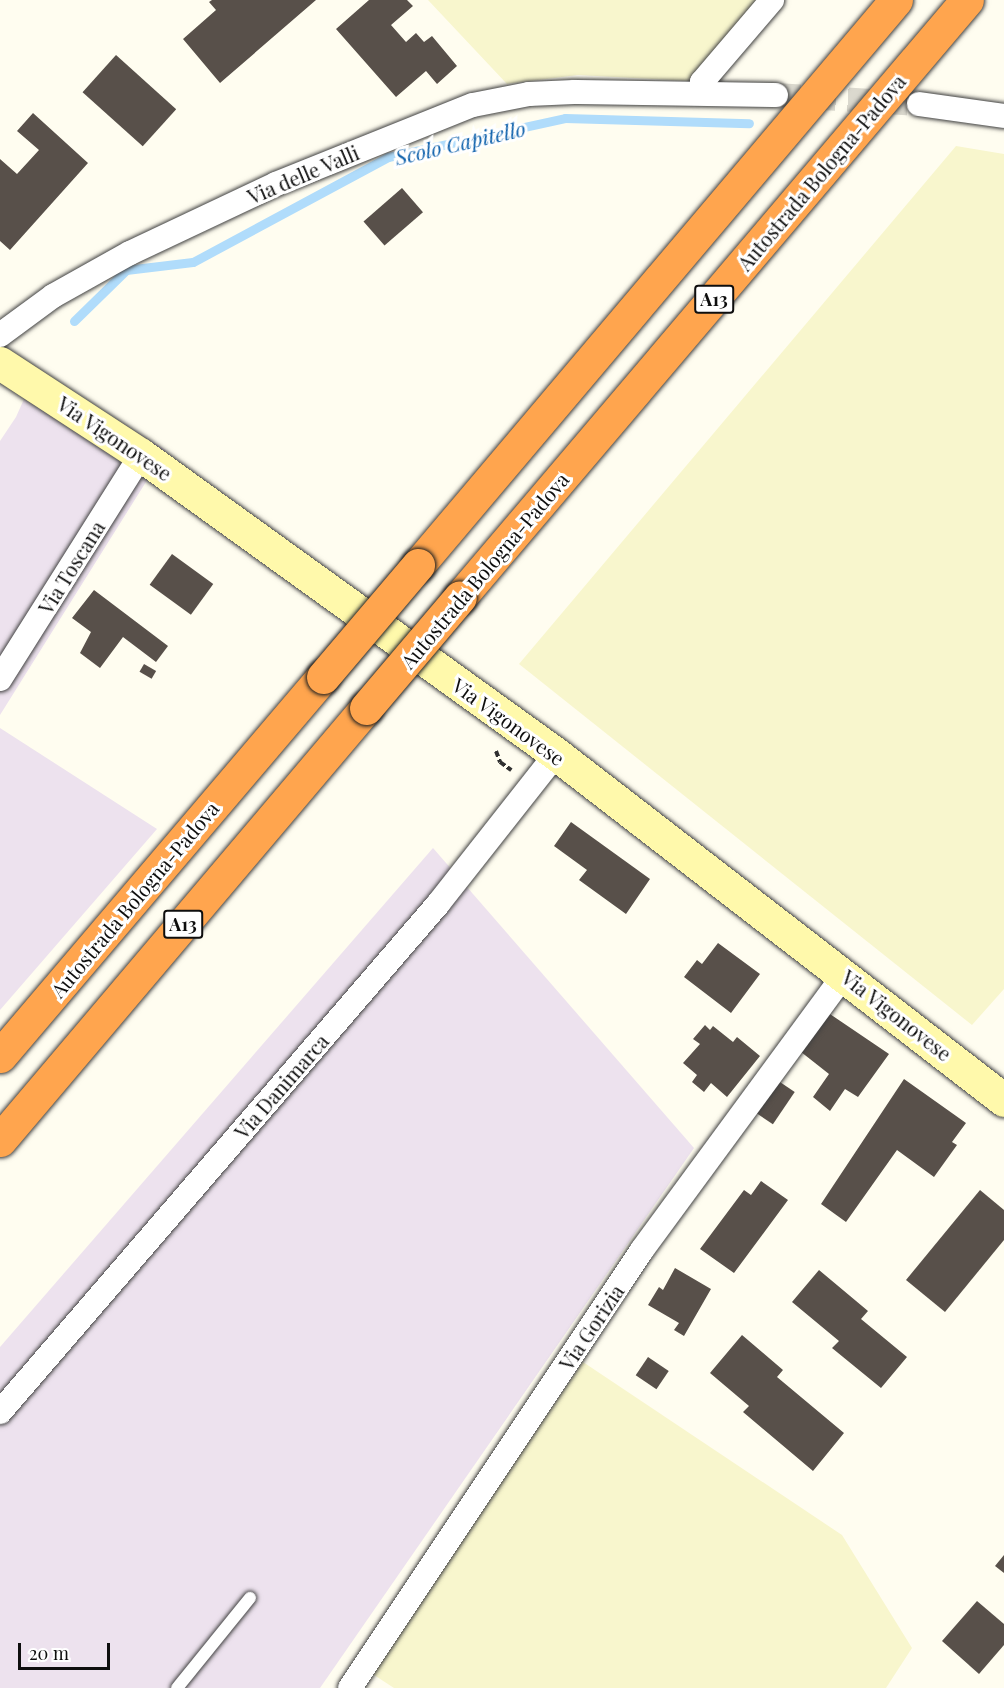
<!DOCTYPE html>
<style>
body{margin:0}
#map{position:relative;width:1004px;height:1688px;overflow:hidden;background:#fffdf0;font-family:"Playfair Display",serif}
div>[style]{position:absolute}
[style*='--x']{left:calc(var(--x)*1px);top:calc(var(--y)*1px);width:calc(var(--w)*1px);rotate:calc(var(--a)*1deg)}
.industrial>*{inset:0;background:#ede2ee}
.farmland>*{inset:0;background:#f8f6cd}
.stream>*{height:9px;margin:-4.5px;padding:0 4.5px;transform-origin:4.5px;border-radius:4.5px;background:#b0dcfb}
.building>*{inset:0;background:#58504a;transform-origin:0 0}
.minor-tunnel>*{height:24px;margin-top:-12px;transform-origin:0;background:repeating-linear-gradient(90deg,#dbd9ce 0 24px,transparent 0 36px)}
.path>*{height:4px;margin-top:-2px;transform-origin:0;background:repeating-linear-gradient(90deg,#303030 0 6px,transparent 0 9px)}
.roads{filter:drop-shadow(0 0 2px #414141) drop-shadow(0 0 2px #414141)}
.service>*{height:12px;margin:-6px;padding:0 6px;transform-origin:6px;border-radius:6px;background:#fff}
.minor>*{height:24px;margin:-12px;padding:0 12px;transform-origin:12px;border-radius:12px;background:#fff}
.secondary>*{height:33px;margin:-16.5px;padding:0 16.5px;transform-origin:16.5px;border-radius:16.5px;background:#fff9ab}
.motorway>*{height:33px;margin:-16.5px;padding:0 16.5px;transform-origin:16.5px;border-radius:16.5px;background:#ffa54e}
.bridges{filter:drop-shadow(0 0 2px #1f1f1f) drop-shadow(0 0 2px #1f1f1f)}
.motorway-bridge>*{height:33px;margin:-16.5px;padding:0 16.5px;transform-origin:16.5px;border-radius:16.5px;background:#ffa54e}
span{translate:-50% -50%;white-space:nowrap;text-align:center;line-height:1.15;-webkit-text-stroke:6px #fff;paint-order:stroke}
.shield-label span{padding:2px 4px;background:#fff;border:2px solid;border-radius:4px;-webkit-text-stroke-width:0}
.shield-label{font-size:18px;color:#0e0e0e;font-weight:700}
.street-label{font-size:20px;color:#0e0e0e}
.water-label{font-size:21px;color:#0d60ab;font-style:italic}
.scale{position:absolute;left:18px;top:1643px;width:92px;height:27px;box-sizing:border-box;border:3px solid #0e0e0e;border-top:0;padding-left:8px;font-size:18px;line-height:21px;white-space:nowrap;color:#0e0e0e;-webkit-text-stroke:4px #fff;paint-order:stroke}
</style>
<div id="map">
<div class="industrial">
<i style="clip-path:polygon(37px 370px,166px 450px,0 715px,0 441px,16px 417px)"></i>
<i style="clip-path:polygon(0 728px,157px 829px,0 1010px)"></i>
<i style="clip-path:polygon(433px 848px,694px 1148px,320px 1688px,0 1688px,0 1347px)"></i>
</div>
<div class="farmland">
<i style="clip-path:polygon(428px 0,761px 0,689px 81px,578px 75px,507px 84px)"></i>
<i style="clip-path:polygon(956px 146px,1004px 154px,1004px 989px,972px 1025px,519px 664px)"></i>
<i style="clip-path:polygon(583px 1362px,842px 1535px,912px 1648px,886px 1688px,394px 1688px,371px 1673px)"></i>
</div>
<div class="stream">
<i style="--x:74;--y:321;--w:73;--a:-44.4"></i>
<i style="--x:126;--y:270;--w:67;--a:-6.8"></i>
<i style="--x:193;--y:262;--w:221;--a:-28.3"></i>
<i style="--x:388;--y:157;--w:181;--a:-12.4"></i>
<i style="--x:565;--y:118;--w:184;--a:1.6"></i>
</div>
<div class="building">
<i style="clip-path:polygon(212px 0,316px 0,220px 83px,183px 39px,216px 10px,209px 2px)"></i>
<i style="clip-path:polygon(369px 0,407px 0,413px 6px,391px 25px,406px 42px,416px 33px,424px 42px,432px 36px,457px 66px,437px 84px,426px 71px,396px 97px,336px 29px)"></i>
<i style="left:116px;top:55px;width:81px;height:50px;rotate:42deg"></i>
<i style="clip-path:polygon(33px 113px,88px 163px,10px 250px,0 241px,0 159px,17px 174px,39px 150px,17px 131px)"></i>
<i style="left:402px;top:188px;width:32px;height:51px;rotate:49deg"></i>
<i style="left:172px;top:554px;width:51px;height:38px;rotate:36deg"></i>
<i style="clip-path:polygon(94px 590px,168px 646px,156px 662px,123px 637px,100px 668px,80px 653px,91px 632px,72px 618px)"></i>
<i style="left:144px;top:664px;width:14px;height:9px;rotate:30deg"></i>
<i style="clip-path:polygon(571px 822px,650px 879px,626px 914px,579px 880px,587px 870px,554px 846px)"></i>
<i style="clip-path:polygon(718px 943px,760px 974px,731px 1013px,684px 977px,697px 960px,702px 964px)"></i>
<i style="clip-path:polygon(824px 1010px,889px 1054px,858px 1097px,845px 1089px,830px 1111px,813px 1097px,829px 1074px,796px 1048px)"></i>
<i style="clip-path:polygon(705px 1025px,710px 1030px,713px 1026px,733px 1042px,737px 1037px,760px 1056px,727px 1097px,711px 1083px,704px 1092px,692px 1082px,697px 1075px,683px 1063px,700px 1044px,693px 1039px)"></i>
<i style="left:774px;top:1078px;width:25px;height:39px;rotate:34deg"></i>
<i style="clip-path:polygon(904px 1079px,966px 1123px,952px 1142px,957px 1145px,934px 1177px,897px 1150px,846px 1222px,821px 1204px)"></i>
<i style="clip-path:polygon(761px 1181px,788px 1200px,734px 1273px,700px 1249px,744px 1190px,751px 1195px)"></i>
<i style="clip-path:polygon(980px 1190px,1004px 1210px,1004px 1240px,945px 1312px,906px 1280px)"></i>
<i style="clip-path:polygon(675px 1268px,711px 1289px,684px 1336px,674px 1330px,679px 1323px,648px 1305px,659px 1287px,663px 1290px)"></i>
<i style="clip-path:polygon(819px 1270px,868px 1311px,861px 1319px,907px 1357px,881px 1388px,832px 1348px,839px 1341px,792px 1302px)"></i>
<i style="clip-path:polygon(742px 1335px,783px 1370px,777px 1377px,844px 1433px,813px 1471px,743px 1412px,749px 1406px,710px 1373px)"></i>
<i style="left:648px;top:1357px;width:25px;height:22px;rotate:34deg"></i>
<i style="clip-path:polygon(1004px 1555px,1004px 1573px,995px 1566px)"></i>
<i style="clip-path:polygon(977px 1601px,1004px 1624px,1004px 1645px,979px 1674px,942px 1641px)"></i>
</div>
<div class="minor-tunnel">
<i style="--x:776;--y:95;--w:143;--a:3.6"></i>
</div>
<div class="path">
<i style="--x:496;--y:751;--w:12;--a:70"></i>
<i style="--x:500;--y:762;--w:14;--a:36"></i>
</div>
<div class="roads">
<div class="service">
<i style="--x:177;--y:1688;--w:116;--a:-51"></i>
</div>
<div class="minor">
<i style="--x:701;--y:93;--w:11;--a:-85"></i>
<i style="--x:702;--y:82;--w:108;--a:-49.5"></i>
<i style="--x:919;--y:104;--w:86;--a:8"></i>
<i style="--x:0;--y:335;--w:66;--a:-36.3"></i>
<i style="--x:53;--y:296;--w:88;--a:-29.2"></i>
<i style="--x:130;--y:253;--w:161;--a:-25.3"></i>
<i style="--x:276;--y:184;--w:212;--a:-21.9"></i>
<i style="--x:473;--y:105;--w:57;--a:-11.1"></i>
<i style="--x:529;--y:94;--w:45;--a:-2.5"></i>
<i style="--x:574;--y:92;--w:202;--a:0.9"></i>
<i style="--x:0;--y:679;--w:265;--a:-57.8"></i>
<i style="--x:0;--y:1412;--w:671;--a:-49.23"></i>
<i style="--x:438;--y:904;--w:191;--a:-51.8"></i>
<i style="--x:350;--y:1688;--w:526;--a:-56.31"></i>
<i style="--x:642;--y:1250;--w:343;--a:-53.7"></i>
</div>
<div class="secondary">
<i style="--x:0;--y:363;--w:168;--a:33.1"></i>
<i style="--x:141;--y:455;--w:511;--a:35.77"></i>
<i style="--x:556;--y:754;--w:566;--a:37.68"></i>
</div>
<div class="motorway">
<i style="--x:418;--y:565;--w:740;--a:-49.77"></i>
<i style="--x:460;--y:597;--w:783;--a:-49.66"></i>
<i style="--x:0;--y:1056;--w:498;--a:-49.6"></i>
<i style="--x:0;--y:1140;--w:566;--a:-49.73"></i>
</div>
</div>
<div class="bridges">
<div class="motorway-bridge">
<i style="--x:323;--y:677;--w:147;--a:-49.7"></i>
<i style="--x:366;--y:708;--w:145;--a:-49.7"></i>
</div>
</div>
<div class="shield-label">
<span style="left:714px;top:299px">A13</span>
<span style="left:183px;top:924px">A13</span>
</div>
<div class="street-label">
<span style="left:821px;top:172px;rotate:-50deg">Autostrada Bologna-Padova</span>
<span style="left:303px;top:174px;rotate:-23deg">Via delle Valli</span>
<span style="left:115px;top:438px;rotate:34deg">Via Vigonovese</span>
<span style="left:71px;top:567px;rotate:-58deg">Via Toscana</span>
<span style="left:484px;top:570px;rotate:-50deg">Autostrada Bologna-Padova</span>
<span style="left:509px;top:721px;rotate:36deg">Via Vigonovese</span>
<span style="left:134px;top:899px;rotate:-50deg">Autostrada Bologna-Padova</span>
<span style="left:897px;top:1015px;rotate:38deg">Via Vigonovese</span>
<span style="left:281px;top:1086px;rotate:-49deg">Via Danimarca</span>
<span style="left:591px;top:1327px;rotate:-56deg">Via Gorizia</span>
</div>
<div class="water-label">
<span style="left:460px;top:142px;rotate:-13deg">Scolo Capitello</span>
</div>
<div class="scale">20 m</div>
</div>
